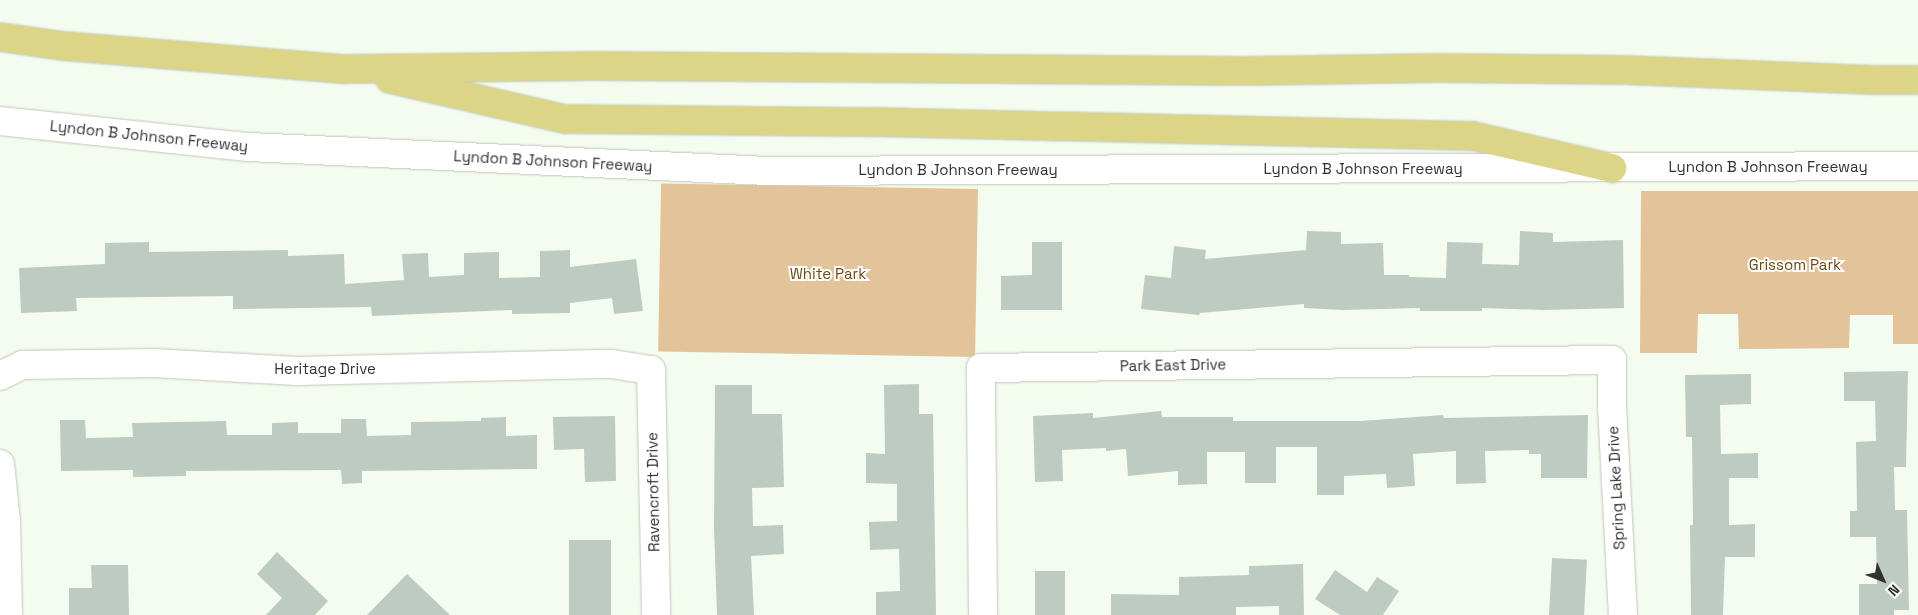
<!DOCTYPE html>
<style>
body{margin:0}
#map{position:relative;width:1918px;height:615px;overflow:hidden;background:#f4fcef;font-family:"Space Grotesk",sans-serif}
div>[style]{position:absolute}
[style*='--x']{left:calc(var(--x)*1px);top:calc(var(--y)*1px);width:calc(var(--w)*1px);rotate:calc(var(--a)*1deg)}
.green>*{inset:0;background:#e3c49a;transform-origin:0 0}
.building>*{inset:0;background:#bdcbc3;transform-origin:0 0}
.roads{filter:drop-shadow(0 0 1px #c0c7bb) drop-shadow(0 0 1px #c0c7bb)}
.minor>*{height:28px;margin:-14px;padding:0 14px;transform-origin:14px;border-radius:14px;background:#fff}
.secondary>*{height:28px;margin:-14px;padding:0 14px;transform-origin:14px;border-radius:14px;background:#fff}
.motorway>*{height:28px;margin:-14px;padding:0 14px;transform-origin:14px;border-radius:14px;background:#ddd586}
span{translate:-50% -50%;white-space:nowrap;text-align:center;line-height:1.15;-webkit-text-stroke:4px #fff;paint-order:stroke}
.street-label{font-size:15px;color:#30332e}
.park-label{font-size:15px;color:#6b4a13}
.north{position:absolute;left:1858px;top:555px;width:50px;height:50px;-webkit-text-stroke:4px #fff;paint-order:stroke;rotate:134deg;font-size:14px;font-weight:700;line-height:20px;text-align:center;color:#30332e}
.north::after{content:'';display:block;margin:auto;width:18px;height:22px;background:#30332e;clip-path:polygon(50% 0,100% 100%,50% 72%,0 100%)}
</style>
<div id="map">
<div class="green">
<i style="left:978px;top:189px;width:168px;height:317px;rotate:91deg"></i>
<i style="clip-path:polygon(1641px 191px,1918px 191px,1918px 344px,1893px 344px,1893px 315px,1850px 315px,1849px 348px,1739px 349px,1738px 314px,1698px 314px,1697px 353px,1640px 353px)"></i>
</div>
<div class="building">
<i style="clip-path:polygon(1307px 231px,1341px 232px,1341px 244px,1383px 243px,1384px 275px,1409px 275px,1409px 277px,1446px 278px,1447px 242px,1483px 243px,1482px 264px,1519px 265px,1520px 231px,1553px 233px,1553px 242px,1623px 240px,1624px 308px,1544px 310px,1482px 308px,1482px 311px,1420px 311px,1420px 308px,1343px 310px,1304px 308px,1304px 304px,1200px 313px,1199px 315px,1141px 309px,1145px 275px,1171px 278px,1174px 246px,1206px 250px,1205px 259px,1306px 250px)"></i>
<i style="clip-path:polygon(149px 242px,149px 252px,288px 250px,288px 256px,344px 254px,345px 284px,404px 280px,402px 254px,428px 253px,429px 277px,464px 275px,464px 253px,499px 252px,499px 278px,540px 277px,540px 251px,570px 250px,570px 267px,636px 259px,643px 311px,614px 314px,612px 298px,570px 303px,570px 313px,512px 314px,512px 310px,372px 316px,371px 307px,233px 309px,233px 296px,76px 298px,77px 311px,21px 313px,19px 268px,105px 264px,105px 243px)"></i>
<i style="clip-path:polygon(1032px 242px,1062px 242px,1062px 310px,1001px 310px,1001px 276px,1032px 275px)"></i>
<i style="clip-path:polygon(1908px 371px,1906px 467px,1894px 467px,1895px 510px,1907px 510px,1909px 610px,1894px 610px,1894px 615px,1859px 615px,1859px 584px,1877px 584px,1876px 537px,1850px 537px,1850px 511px,1857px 511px,1856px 442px,1876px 441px,1875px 401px,1844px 401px,1844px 372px)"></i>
<i style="clip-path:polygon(1751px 374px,1751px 404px,1720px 405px,1721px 454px,1758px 453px,1758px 478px,1729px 478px,1729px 525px,1755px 524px,1755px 557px,1725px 557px,1723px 615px,1691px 615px,1690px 525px,1693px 525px,1692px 437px,1686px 437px,1685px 375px)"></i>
<i style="clip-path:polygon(919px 384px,919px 414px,933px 414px,936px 615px,876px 615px,876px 592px,900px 591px,899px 549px,870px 550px,869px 522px,897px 521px,897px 484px,866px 483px,866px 453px,885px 454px,884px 385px)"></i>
<i style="clip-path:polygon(715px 385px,752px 385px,752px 414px,782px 414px,784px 487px,752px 488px,753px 526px,783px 525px,784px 554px,751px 556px,754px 615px,717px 615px,714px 528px)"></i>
<i style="clip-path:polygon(1161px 411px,1162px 417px,1233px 417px,1233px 421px,1361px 421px,1443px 415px,1444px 418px,1588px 415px,1587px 478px,1541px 478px,1541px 454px,1529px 454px,1529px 450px,1485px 451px,1486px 483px,1456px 484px,1456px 451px,1413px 454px,1415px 486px,1387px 488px,1386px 474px,1344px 476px,1344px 495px,1317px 495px,1317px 447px,1276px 447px,1276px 483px,1245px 483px,1245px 452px,1207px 452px,1207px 484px,1178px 485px,1178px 471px,1128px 476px,1126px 449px,1106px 451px,1106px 448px,1062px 450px,1063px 481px,1035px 482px,1033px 416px,1093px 413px,1093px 418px)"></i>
<i style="clip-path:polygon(615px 416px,616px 481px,585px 482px,584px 449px,554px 450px,553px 417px)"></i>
<i style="clip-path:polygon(506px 417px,506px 436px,537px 435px,537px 469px,362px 471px,362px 483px,342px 484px,341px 470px,186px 471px,186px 476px,133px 477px,133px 470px,61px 471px,60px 420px,85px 420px,86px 438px,133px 437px,132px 423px,226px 421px,227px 435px,272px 435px,272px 423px,298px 422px,298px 433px,341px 433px,341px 419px,366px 419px,367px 436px,411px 435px,411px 422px,481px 421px,481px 418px)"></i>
<i style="left:569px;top:540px;width:42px;height:75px"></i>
<i style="clip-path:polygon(277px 552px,328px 601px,315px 615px,266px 615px,282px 598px,257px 574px)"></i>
<i style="left:1552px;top:558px;width:35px;height:57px;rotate:3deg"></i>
<i style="clip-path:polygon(1303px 564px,1304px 615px,1279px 615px,1279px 606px,1236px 607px,1236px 615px,1111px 615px,1111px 594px,1179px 595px,1179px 577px,1249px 575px,1249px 566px)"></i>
<i style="clip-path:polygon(91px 565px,128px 565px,129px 615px,69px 615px,69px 588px,92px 588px)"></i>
<i style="clip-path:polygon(1335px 570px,1367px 592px,1377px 577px,1399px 591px,1383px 615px,1340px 615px,1315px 599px)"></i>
<i style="left:1065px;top:571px;width:44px;height:30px;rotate:90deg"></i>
<i style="clip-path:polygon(407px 574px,450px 615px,367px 615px)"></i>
</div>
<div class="roads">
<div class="minor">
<i style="--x:0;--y:376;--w:25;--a:-26"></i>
<i style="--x:23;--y:365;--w:130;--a:-0.9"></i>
<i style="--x:153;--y:363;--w:144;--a:3.2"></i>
<i style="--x:297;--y:371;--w:315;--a:-1.3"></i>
<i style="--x:612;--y:364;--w:39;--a:9"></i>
<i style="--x:651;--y:370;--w:245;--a:88.8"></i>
<i style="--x:0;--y:464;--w:57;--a:84"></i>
<i style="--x:6;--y:521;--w:94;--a:88.8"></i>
<i style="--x:983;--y:615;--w:247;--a:-90.5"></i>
<i style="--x:981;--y:368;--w:631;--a:-0.73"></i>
<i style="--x:1612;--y:360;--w:46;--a:90"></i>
<i style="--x:1612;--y:406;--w:209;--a:87"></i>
</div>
<div class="secondary">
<i style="--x:0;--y:121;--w:250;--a:6"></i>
<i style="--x:249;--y:147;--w:519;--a:2.65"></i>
<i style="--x:767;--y:171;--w:1151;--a:-0.25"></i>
</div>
<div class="motorway">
<i style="--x:0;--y:37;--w:64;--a:8.1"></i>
<i style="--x:63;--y:46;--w:283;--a:4.7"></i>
<i style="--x:345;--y:69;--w:250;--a:-0.7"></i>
<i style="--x:595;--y:66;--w:650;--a:0.44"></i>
<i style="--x:1245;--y:71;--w:194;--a:-0.9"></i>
<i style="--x:1439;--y:68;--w:186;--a:0.6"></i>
<i style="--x:1625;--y:70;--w:248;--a:2.3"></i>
<i style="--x:1873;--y:80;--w:45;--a:0"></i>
<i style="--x:390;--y:79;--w:180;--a:12.9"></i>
<i style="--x:565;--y:119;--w:309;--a:0.6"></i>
<i style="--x:874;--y:122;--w:599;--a:1.34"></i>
<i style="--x:1473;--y:136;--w:143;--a:13"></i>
</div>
</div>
<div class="street-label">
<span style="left:149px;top:136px;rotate:6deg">Lyndon B Johnson Freeway</span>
<span style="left:553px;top:161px;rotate:3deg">Lyndon B Johnson Freeway</span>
<span style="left:1768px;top:167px">Lyndon B Johnson Freeway</span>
<span style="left:1363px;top:169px">Lyndon B Johnson Freeway</span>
<span style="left:958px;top:170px">Lyndon B Johnson Freeway</span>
<span style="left:1173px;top:365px;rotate:-1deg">Park East Drive</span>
<span style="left:325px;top:369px">Heritage Drive</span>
<span style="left:1616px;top:488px;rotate:-93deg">Spring Lake Drive</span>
<span style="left:653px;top:492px;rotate:-91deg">Ravencroft Drive</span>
</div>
<div class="park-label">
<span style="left:1795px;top:265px">Grissom Park</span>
<span style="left:828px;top:274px">White Park</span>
</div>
<div class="north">N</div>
</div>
